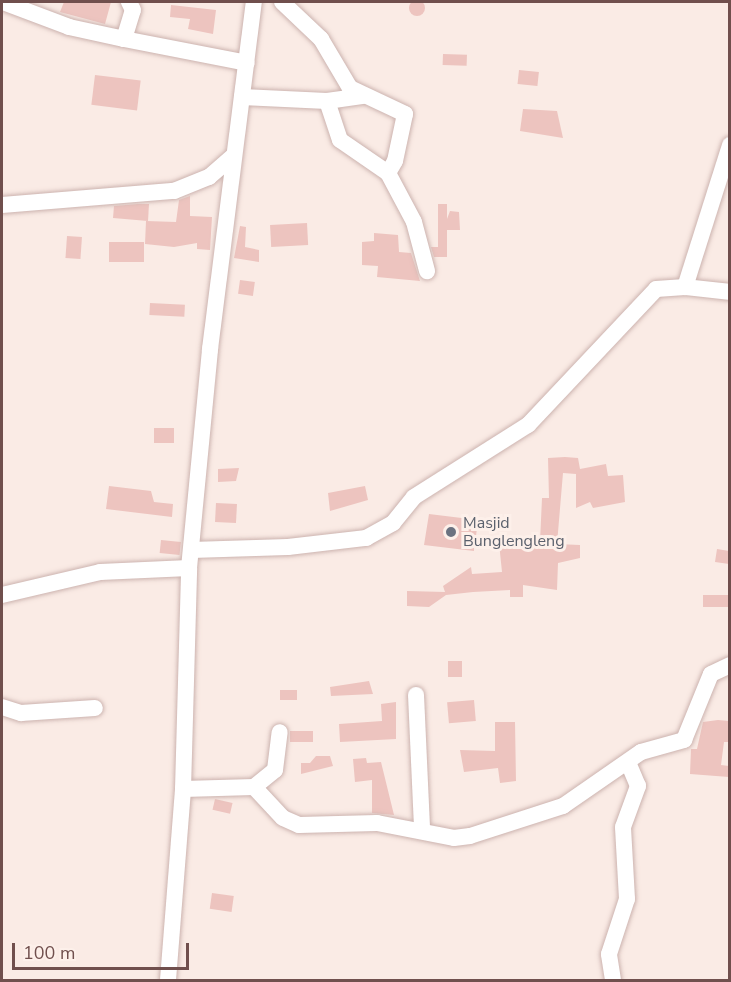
<!DOCTYPE html>
<style>
body{margin:0}
#map{position:relative;width:731px;height:982px;overflow:hidden;background:#faebe5;font-family:"Nunito Sans",sans-serif}
div>[style]{position:absolute}
[style*='--x']{left:calc(var(--x)*1px);top:calc(var(--y)*1px);width:calc(var(--w)*1px);rotate:calc(var(--a)*1deg)}
.building>*{inset:0;background:#edc4bf;transform-origin:0 0}
.round{border-radius:50%}
.roads{filter:drop-shadow(0 0 2px #ccb3af) drop-shadow(0 0 2px #ccb3af)}
.minor>*{height:16px;margin:-8px;padding:0 8px;transform-origin:8px;border-radius:8px;background:#fff}
.dots>*{width:16px;height:16px;translate:-50% -50%;box-sizing:border-box;border:3px solid #fdf0ea;border-radius:50%}
span{translate:-50% -50%;white-space:nowrap;text-align:center;line-height:1.15;-webkit-text-stroke:6px #fdf0ea;paint-order:stroke}
.worship-label{font-size:16px;color:#5b616d}
.left{translate:0 -50%;text-align:left}
.frame{position:absolute;inset:0;border:3px solid #704f4d;pointer-events:none}
.scale{position:absolute;left:12px;top:943px;width:177px;height:27px;box-sizing:border-box;border:3px solid #704f4d;border-top:0;padding-left:8px;font-size:18px;line-height:21px;white-space:nowrap;color:#704f4d;-webkit-text-stroke:4px #fdf0ea;paint-order:stroke}
</style>
<div id="map">
<div class="building">
<i class="round" style="left:409px;top:0;width:16px;height:16px"></i>
<i style="clip-path:polygon(64px 2px,111px 2px,105px 24px,60px 12px)"></i>
<i style="clip-path:polygon(171px 5px,216px 10px,213px 34px,188px 29px,190px 19px,170px 17px)"></i>
<i style="left:443px;top:54px;width:24px;height:11px;rotate:2deg"></i>
<i style="left:519px;top:70px;width:20px;height:14px;rotate:6deg"></i>
<i style="left:95px;top:75px;width:46px;height:30px;rotate:7deg"></i>
<i style="clip-path:polygon(523px 109px,557px 111px,563px 138px,520px 131px)"></i>
<i style="clip-path:polygon(190px 196px,190px 216px,212px 217px,210px 250px,197px 249px,197px 243px,174px 247px,145px 244px,146px 221px,176px 222px,179px 200px)"></i>
<i style="clip-path:polygon(138px 204px,149px 204px,148px 221px,113px 218px,114px 206px)"></i>
<i style="clip-path:polygon(438px 204px,447px 204px,447px 219px,450px 211px,459px 212px,460px 230px,447px 230px,447px 257px,434px 257px,431px 247px,438px 247px)"></i>
<i style="left:307px;top:223px;width:22px;height:37px;rotate:87deg"></i>
<i style="clip-path:polygon(240px 226px,246px 227px,245px 247px,259px 250px,259px 262px,234px 258px)"></i>
<i style="clip-path:polygon(374px 233px,398px 235px,399px 252px,411px 253px,420px 281px,377px 277px,378px 266px,362px 265px,362px 242px,374px 241px)"></i>
<i style="left:67px;top:236px;width:15px;height:22px;rotate:4deg"></i>
<i style="left:109px;top:242px;width:35px;height:20px"></i>
<i style="left:240px;top:280px;width:15px;height:14px;rotate:8deg"></i>
<i style="left:150px;top:303px;width:35px;height:12px;rotate:3deg"></i>
<i style="left:154px;top:428px;width:20px;height:15px"></i>
<i style="clip-path:polygon(565px 457px,578px 458px,580px 469px,606px 464px,608px 476px,623px 475px,625px 502px,593px 508px,590px 502px,576px 508px,576px 474px,563px 473px,557px 544px,580px 545px,580px 558px,558px 563px,557px 590px,523px 585px,523px 597px,510px 597px,510px 590px,473px 592px,446px 595px,429px 607px,407px 606px,407px 591px,445px 592px,443px 586px,471px 567px,472px 574px,502px 572px,499px 543px,533px 547px,540px 542px,542px 498px,549px 498px,548px 458px)"></i>
<i style="clip-path:polygon(239px 468px,236px 481px,218px 482px,218px 469px)"></i>
<i style="clip-path:polygon(109px 486px,151px 491px,154px 502px,173px 504px,172px 517px,106px 509px)"></i>
<i style="clip-path:polygon(365px 486px,368px 500px,330px 511px,328px 493px)"></i>
<i style="left:216px;top:503px;width:21px;height:19px;rotate:3deg"></i>
<i style="clip-path:polygon(429px 514px,478px 520px,476px 536px,497px 538px,496px 547px,474px 545px,474px 551px,424px 545px)"></i>
<i style="left:161px;top:540px;width:20px;height:13px;rotate:6deg"></i>
<i style="clip-path:polygon(717px 549px,729px 551px,729px 564px,715px 562px)"></i>
<i style="left:729px;top:595px;width:12px;height:26px;rotate:90deg"></i>
<i style="left:448px;top:661px;width:14px;height:16px"></i>
<i style="clip-path:polygon(369px 681px,373px 694px,331px 696px,330px 687px)"></i>
<i style="left:280px;top:690px;width:17px;height:10px"></i>
<i style="left:474px;top:700px;width:21px;height:27px;rotate:85deg"></i>
<i style="clip-path:polygon(396px 702px,396px 739px,340px 742px,339px 724px,382px 721px,381px 704px)"></i>
<i style="clip-path:polygon(718px 720px,729px 721px,729px 742px,724px 742px,721px 765px,729px 766px,729px 777px,690px 774px,691px 749px,697px 749px,703px 722px)"></i>
<i style="clip-path:polygon(495px 722px,515px 722px,516px 781px,500px 783px,498px 768px,464px 772px,460px 750px,495px 751px)"></i>
<i style="left:290px;top:731px;width:23px;height:11px"></i>
<i style="clip-path:polygon(316px 756px,330px 756px,333px 766px,301px 774px,301px 763px,310px 763px)"></i>
<i style="clip-path:polygon(366px 758px,367px 763px,381px 762px,394px 815px,372px 813px,372px 780px,355px 782px,353px 759px)"></i>
<i style="left:215px;top:799px;width:18px;height:11px;rotate:13deg"></i>
<i style="left:212px;top:893px;width:22px;height:16px;rotate:8deg"></i>
</div>
<div class="roads">
<div class="minor">
<i style="--x:3;--y:2;--w:71;--a:20.7"></i>
<i style="--x:69;--y:27;--w:56;--a:12.3"></i>
<i style="--x:124;--y:39;--w:30;--a:-73"></i>
<i style="--x:133;--y:10;--w:9;--a:-117"></i>
<i style="--x:282;--y:2;--w:54;--a:43.5"></i>
<i style="--x:321;--y:39;--w:57;--a:59.4"></i>
<i style="--x:350;--y:88;--w:61;--a:25.3"></i>
<i style="--x:405;--y:114;--w:48;--a:102"></i>
<i style="--x:395;--y:161;--w:14;--a:120"></i>
<i style="--x:388;--y:173;--w:55;--a:62"></i>
<i style="--x:414;--y:222;--w:51;--a:75.1"></i>
<i style="--x:124;--y:39;--w:125;--a:11"></i>
<i style="--x:242;--y:97;--w:85;--a:2.7"></i>
<i style="--x:327;--y:101;--w:37;--a:-8"></i>
<i style="--x:327;--y:101;--w:41;--a:71.6"></i>
<i style="--x:340;--y:140;--w:58;--a:34.5"></i>
<i style="--x:2;--y:205;--w:173;--a:-4.7"></i>
<i style="--x:174;--y:191;--w:38;--a:-22"></i>
<i style="--x:209;--y:177;--w:33;--a:-41"></i>
<i style="--x:685;--y:287;--w:45;--a:6.3"></i>
<i style="--x:191;--y:550;--w:97;--a:-1.8"></i>
<i style="--x:288;--y:547;--w:79;--a:-6.6"></i>
<i style="--x:366;--y:538;--w:31;--a:-29"></i>
<i style="--x:393;--y:523;--w:33;--a:-51"></i>
<i style="--x:414;--y:497;--w:135;--a:-32.3"></i>
<i style="--x:528;--y:425;--w:187;--a:-46.7"></i>
<i style="--x:656;--y:289;--w:29;--a:-4"></i>
<i style="--x:685;--y:287;--w:149;--a:-72.4"></i>
<i style="--x:2;--y:595;--w:101;--a:-13.2"></i>
<i style="--x:100;--y:572;--w:89;--a:-2.6"></i>
<i style="--x:416;--y:695;--w:134;--a:87.4"></i>
<i style="--x:2;--y:707;--w:20;--a:18"></i>
<i style="--x:21;--y:713;--w:74;--a:-3.9"></i>
<i style="--x:254;--y:787;--w:27;--a:-39"></i>
<i style="--x:275;--y:770;--w:38;--a:-83"></i>
<i style="--x:183;--y:789;--w:71;--a:-1.6"></i>
<i style="--x:254;--y:787;--w:42;--a:46.9"></i>
<i style="--x:283;--y:818;--w:17;--a:24"></i>
<i style="--x:299;--y:825;--w:78;--a:-1.5"></i>
<i style="--x:377;--y:823;--w:78;--a:11"></i>
<i style="--x:454;--y:838;--w:16;--a:-7"></i>
<i style="--x:470;--y:836;--w:98;--a:-17.9"></i>
<i style="--x:563;--y:806;--w:95;--a:-34.7"></i>
<i style="--x:641;--y:752;--w:45;--a:-15.6"></i>
<i style="--x:684;--y:740;--w:71;--a:-67.8"></i>
<i style="--x:711;--y:674;--w:21;--a:-25"></i>
<i style="--x:168;--y:980;--w:192;--a:-85.5"></i>
<i style="--x:183;--y:789;--w:221;--a:-88.4"></i>
<i style="--x:189;--y:568;--w:220;--a:-84.5"></i>
<i style="--x:210;--y:349;--w:350;--a:-82.8"></i>
<i style="--x:613;--y:980;--w:26;--a:-99"></i>
<i style="--x:609;--y:954;--w:58;--a:-71.9"></i>
<i style="--x:627;--y:899;--w:72;--a:-93.2"></i>
<i style="--x:623;--y:827;--w:44;--a:-69.9"></i>
<i style="--x:638;--y:786;--w:25;--a:-113"></i>
</div>
</div>
<div class="dots">
<i style="left:451px;top:532px;background:#6b7280"></i>
</div>
<div class="worship-label">
<span class="left" style="left:463px;top:532px">Masjid<br>Bunglengleng</span>
</div>
<div class="frame"></div>
<div class="scale">100 m</div>
</div>
